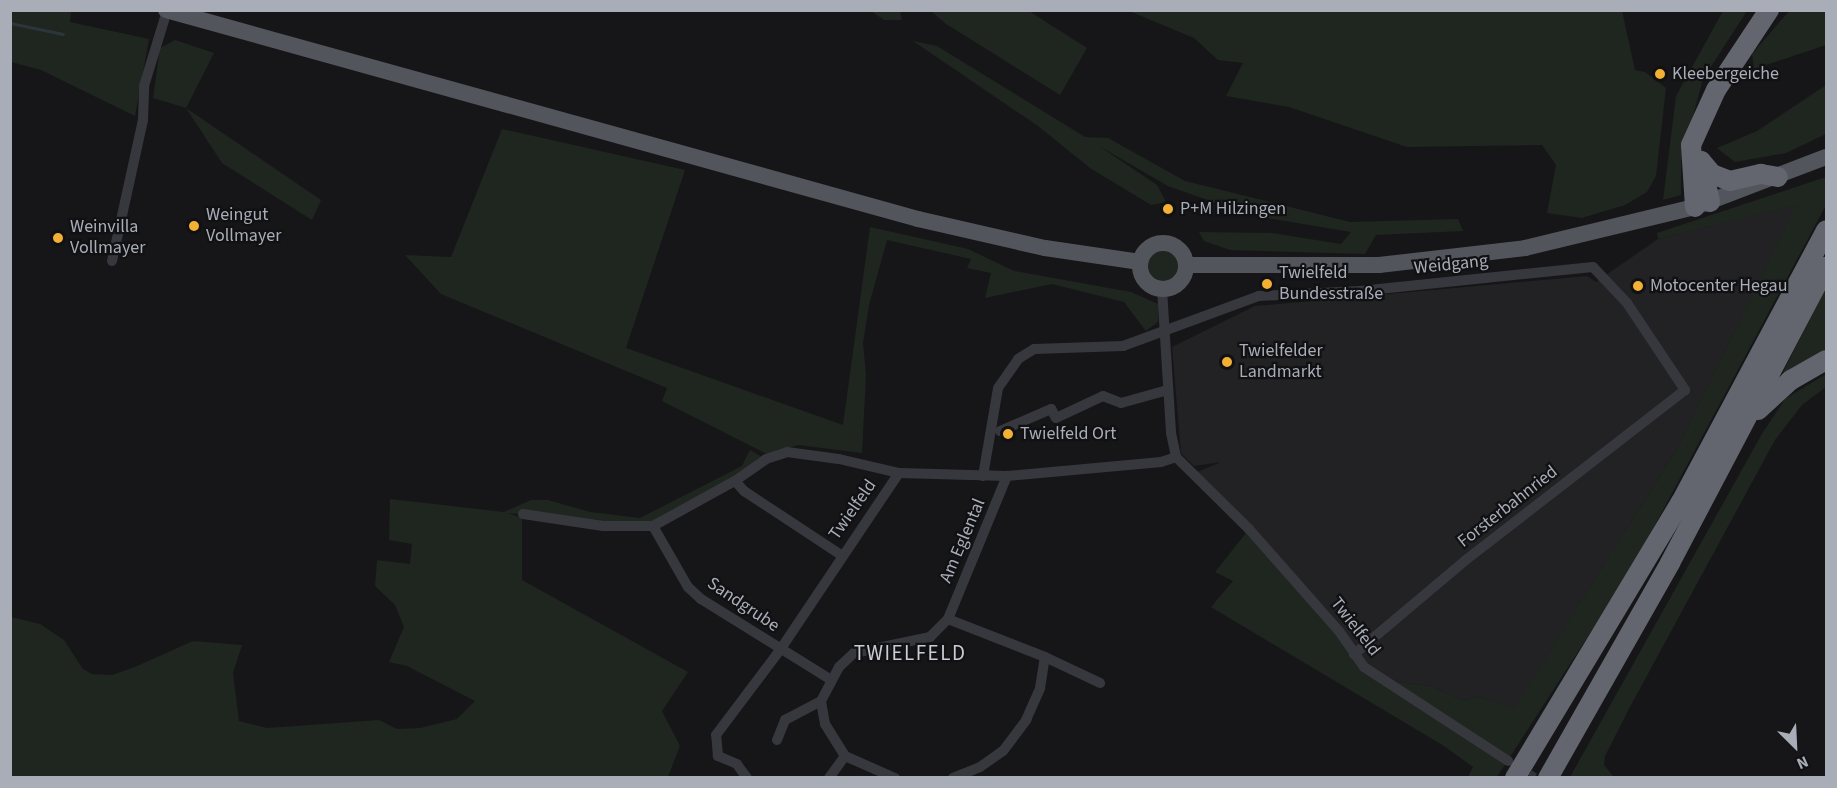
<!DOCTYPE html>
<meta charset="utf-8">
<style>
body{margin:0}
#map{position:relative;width:1837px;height:788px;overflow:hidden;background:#161618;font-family:"Source Sans 3",sans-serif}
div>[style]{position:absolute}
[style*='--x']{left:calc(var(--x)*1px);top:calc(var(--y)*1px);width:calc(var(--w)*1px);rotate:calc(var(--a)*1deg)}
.built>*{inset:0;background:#222225}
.green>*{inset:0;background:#1e261f}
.round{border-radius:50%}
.stream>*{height:3px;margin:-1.5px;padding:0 1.5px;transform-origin:1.5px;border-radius:1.5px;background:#2c353c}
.minor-tunnel>*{height:10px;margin-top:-5px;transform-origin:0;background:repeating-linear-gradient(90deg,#333438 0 10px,transparent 0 15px)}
.minor>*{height:10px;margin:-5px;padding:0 5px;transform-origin:5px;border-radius:5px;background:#37383d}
.primary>*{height:16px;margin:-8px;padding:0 8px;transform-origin:8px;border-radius:8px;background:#53555c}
.primary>.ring{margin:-8px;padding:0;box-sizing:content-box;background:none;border:16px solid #53555c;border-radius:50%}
.motorway>*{height:20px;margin:-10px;padding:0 10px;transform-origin:10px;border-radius:10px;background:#63666e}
.dots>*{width:16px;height:16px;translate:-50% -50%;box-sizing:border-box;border:3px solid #111113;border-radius:50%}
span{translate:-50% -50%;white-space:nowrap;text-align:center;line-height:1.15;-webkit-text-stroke:4.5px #111113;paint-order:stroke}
.poi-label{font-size:18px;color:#a8adb8}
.left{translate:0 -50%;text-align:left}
.street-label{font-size:18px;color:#a8adb8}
.quarter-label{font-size:21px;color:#c9ccd4;letter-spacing:1.5px}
.frame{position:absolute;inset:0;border:12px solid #a8adb8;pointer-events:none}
.north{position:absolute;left:1765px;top:716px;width:60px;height:60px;-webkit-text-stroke:4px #111113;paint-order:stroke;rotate:156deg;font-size:16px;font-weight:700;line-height:24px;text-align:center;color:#a8adb8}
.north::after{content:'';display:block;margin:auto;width:21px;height:27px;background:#a8adb8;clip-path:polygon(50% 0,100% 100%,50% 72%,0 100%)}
</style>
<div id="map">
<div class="built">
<i style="clip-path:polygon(1797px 204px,1677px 449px,1514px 709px,1480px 697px,1463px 700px,1430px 686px,1377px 679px,1195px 473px,1221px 462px,1194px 466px,1181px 453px,1172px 347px,1255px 306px,1587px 276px,1596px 282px,1658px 239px)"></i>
</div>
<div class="green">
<i style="clip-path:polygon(10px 11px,71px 11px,70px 22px,149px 39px,135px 116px,41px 70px,11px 62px)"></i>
<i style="clip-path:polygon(871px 11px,900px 11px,902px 20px,884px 20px)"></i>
<i style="clip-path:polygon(931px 11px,1029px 11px,1087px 48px,1060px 95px,946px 24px)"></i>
<i style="clip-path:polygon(1129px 11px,1622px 11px,1635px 70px,1645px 72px,1666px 88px,1656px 176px,1647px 192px,1625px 205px,1582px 218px,1547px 213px,1556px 165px,1542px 145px,1407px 147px,1289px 107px,1226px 96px,1243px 63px,1218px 60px,1194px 38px)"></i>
<i style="clip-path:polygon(1723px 11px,1747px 11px,1703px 79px,1681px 161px,1681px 195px,1663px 200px,1676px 96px)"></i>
<i style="clip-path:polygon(1789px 11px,1826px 11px,1826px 45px,1754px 69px,1752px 54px)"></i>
<i style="clip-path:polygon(175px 40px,214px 53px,186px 108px,321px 200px,312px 220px,222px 163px,186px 108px,153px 98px,160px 48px)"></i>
<i style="clip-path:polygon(913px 41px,937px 46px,1085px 137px,1108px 138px,1185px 181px,1350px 222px,1458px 219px,1463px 231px,1376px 235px,1365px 254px,1230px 250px,1204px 241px,1199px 232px,1272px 233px,1341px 244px,1351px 232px,1261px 217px,1216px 203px,1168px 186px,1099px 146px,1157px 185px,1166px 202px,1151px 205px,1090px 168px,1038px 126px)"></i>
<i style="clip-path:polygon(1826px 85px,1826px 134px,1786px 153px,1735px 162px,1717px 148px,1757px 131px)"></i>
<i style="clip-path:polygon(502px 129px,685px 170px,626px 348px,843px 425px,870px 227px,968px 249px,1014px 271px,1131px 292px,1158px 304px,1158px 322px,1146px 331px,1124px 302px,1052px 284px,985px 298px,991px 273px,967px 268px,971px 259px,887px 240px,869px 305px,863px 343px,866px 375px,862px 453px,798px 445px,767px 454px,662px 401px,667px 388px,441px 294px,405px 255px,451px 257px)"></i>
<i style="clip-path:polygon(1826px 177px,1826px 205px,1631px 570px,1497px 777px,1468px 777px,1473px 767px,1444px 746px,1211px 607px,1233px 581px,1215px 572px,1249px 529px,1377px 679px,1430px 686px,1463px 700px,1480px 697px,1514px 708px,1677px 449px,1796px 205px,1658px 239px,1657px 233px)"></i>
<i class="round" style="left:1147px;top:248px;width:34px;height:34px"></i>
<i style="clip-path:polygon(1826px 288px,1826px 355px,1781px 376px)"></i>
<i style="clip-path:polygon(1826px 374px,1826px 387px,1802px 405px,1775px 440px,1631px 705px,1605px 756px,1604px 765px,1614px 777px,1570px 777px,1763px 432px,1785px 399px)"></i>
<i style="clip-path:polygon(750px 450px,766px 459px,653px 526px,508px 513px,522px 518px,522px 580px,688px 672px,662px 711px,680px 746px,668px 777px,11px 778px,11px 617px,40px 624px,64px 640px,83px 669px,92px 674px,112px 675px,135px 667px,193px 641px,242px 645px,233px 673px,239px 721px,267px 728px,379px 720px,397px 729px,420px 728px,457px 719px,475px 701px,407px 666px,389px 662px,404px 627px,395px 605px,375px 586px,377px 560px,410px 564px,412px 544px,389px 540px,390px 499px,504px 512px,531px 500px,548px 500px,590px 512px,640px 518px,742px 466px)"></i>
</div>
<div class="stream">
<i style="--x:10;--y:23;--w:54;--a:11.7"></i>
</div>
<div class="minor-tunnel">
<i style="--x:1517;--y:766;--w:21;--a:35"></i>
</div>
<div class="minor">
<i style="--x:112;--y:261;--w:144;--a:-77.6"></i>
<i style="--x:143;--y:120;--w:34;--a:-88"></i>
<i style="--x:144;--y:86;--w:78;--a:-73"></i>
<i style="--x:1162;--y:289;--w:144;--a:86.4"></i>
<i style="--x:1171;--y:433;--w:25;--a:78"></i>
<i style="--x:1176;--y:457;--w:103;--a:44.6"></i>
<i style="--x:1249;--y:529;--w:136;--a:48.6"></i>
<i style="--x:1339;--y:631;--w:44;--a:55.2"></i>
<i style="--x:1364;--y:667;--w:172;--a:33.1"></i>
<i style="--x:1000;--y:431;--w:56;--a:-23.3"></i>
<i style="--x:1051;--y:409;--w:10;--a:61"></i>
<i style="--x:1056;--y:418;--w:52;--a:-25.1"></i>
<i style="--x:1103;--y:396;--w:19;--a:21"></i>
<i style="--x:1121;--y:403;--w:49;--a:-15.5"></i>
<i style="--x:983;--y:476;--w:89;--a:-80.3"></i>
<i style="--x:998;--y:388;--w:35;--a:-55"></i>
<i style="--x:1018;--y:359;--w:19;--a:-32"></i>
<i style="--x:1034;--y:349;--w:89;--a:-1.9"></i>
<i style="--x:1123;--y:346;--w:145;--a:-20.2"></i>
<i style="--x:1259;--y:296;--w:101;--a:-2.8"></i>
<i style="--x:1360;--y:291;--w:234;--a:-5.9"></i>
<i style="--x:1593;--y:267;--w:50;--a:46.6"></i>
<i style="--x:1627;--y:303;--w:105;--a:56.3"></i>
<i style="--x:1685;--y:390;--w:276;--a:142.2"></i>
<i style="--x:1467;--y:559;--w:148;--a:139.9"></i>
<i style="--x:735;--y:481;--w:13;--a:48"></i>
<i style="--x:744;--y:491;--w:116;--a:33.4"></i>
<i style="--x:523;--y:514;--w:81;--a:8.5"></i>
<i style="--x:603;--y:526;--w:50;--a:0"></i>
<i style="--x:653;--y:526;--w:94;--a:-28.8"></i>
<i style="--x:735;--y:481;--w:38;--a:-35"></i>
<i style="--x:766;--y:459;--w:22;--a:-18"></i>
<i style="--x:787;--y:452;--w:52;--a:7.7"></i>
<i style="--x:839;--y:459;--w:62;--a:13.1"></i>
<i style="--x:653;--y:526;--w:70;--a:60.2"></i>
<i style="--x:688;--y:587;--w:18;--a:43"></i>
<i style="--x:701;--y:599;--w:153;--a:31.9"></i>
<i style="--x:1045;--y:657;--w:61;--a:25.3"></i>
<i style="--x:777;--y:740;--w:22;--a:-68"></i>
<i style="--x:785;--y:720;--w:41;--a:-27.8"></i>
<i style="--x:747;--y:778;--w:17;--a:-126"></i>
<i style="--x:737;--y:764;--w:21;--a:-157"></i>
<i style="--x:718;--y:756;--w:21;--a:-95"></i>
<i style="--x:716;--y:735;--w:106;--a:-53"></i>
<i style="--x:780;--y:650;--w:213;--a:-56.1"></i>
<i style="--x:899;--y:473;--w:108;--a:1.6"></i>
<i style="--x:1007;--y:476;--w:155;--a:-5.2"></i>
<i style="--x:1161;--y:462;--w:16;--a:-18"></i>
<i style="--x:829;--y:778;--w:27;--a:-54"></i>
<i style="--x:895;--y:778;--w:55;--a:-156.3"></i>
<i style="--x:845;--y:756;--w:38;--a:-122"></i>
<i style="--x:825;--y:724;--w:23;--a:-100"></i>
<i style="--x:821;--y:701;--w:38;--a:-62"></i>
<i style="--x:839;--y:667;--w:21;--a:-43"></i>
<i style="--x:854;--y:653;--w:78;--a:-11.9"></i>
<i style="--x:930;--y:637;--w:25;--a:-45"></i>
<i style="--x:953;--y:778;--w:29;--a:-22"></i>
<i style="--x:980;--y:767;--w:28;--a:-35"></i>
<i style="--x:1003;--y:751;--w:39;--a:-53"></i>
<i style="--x:1026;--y:720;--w:35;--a:-66"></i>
<i style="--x:1040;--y:688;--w:31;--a:-81"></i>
<i style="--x:1045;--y:657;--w:104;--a:-158.6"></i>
<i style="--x:948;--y:619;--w:155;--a:-67.6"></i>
</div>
<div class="primary">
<i style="--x:166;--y:10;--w:781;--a:15.53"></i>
<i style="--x:918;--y:219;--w:130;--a:12.9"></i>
<i style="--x:1045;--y:248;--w:96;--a:8.4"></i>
<i class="ring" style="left:1140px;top:243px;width:30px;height:30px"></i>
<i style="--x:1186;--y:265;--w:193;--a:0"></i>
<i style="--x:1379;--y:265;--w:147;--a:-6.6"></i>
<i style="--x:1525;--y:248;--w:175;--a:-13.6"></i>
<i style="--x:1695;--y:207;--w:140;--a:-20.9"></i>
</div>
<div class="motorway">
<i style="--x:1701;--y:161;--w:17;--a:50"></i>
<i style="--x:1712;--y:174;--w:19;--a:21"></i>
<i style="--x:1730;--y:181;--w:32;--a:-13"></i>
<i style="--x:1761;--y:174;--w:17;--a:10"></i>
<i style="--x:1701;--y:161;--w:42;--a:77.6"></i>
<i style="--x:1695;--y:207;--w:62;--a:-93.7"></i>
<i style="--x:1691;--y:145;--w:60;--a:-65.6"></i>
<i style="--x:1716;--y:90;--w:96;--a:-56.5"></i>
<i style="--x:1758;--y:410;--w:45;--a:-42.3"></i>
<i style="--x:1791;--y:380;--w:40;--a:-29.7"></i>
<i style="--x:1515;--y:778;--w:322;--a:-59"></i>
<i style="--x:1681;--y:502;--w:308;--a:-61.9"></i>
<i style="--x:1548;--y:778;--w:247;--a:-60.4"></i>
<i style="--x:1670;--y:563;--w:335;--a:-62.2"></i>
</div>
<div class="dots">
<i style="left:1660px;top:74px;background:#f2b134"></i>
<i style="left:1168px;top:209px;background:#f2b134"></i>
<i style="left:194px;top:226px;background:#f2b134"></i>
<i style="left:58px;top:238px;background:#f2b134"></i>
<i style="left:1267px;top:284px;background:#f2b134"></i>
<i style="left:1638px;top:286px;background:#f2b134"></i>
<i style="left:1227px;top:362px;background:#f2b134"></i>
<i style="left:1008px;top:434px;background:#f2b134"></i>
</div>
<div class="poi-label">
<span class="left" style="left:1672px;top:74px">Kleebergeiche</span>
<span class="left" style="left:1180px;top:209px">P+M Hilzingen</span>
<span class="left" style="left:206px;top:226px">Weingut<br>Vollmayer</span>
<span class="left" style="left:70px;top:238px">Weinvilla<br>Vollmayer</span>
<span class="left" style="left:1279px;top:284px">Twielfeld<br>Bundesstraße</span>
<span class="left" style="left:1650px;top:286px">Motocenter Hegau</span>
<span class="left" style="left:1239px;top:362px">Twielfelder<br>Landmarkt</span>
<span class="left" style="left:1020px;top:434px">Twielfeld Ort</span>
</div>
<div class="street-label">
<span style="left:1451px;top:265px;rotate:-6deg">Weidgang</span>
<span style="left:1508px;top:507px;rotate:-38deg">Forsterbahnried</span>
<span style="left:853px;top:510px;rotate:-55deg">Twielfeld</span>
<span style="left:963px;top:541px;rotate:-67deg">Am Eglental</span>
<span style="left:743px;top:605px;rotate:34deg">Sandgrube</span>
<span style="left:1355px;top:627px;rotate:52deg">Twielfeld</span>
</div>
<div class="quarter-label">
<span style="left:910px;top:653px">TWIELFELD</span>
</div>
<div class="frame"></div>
<div class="north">N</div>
</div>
